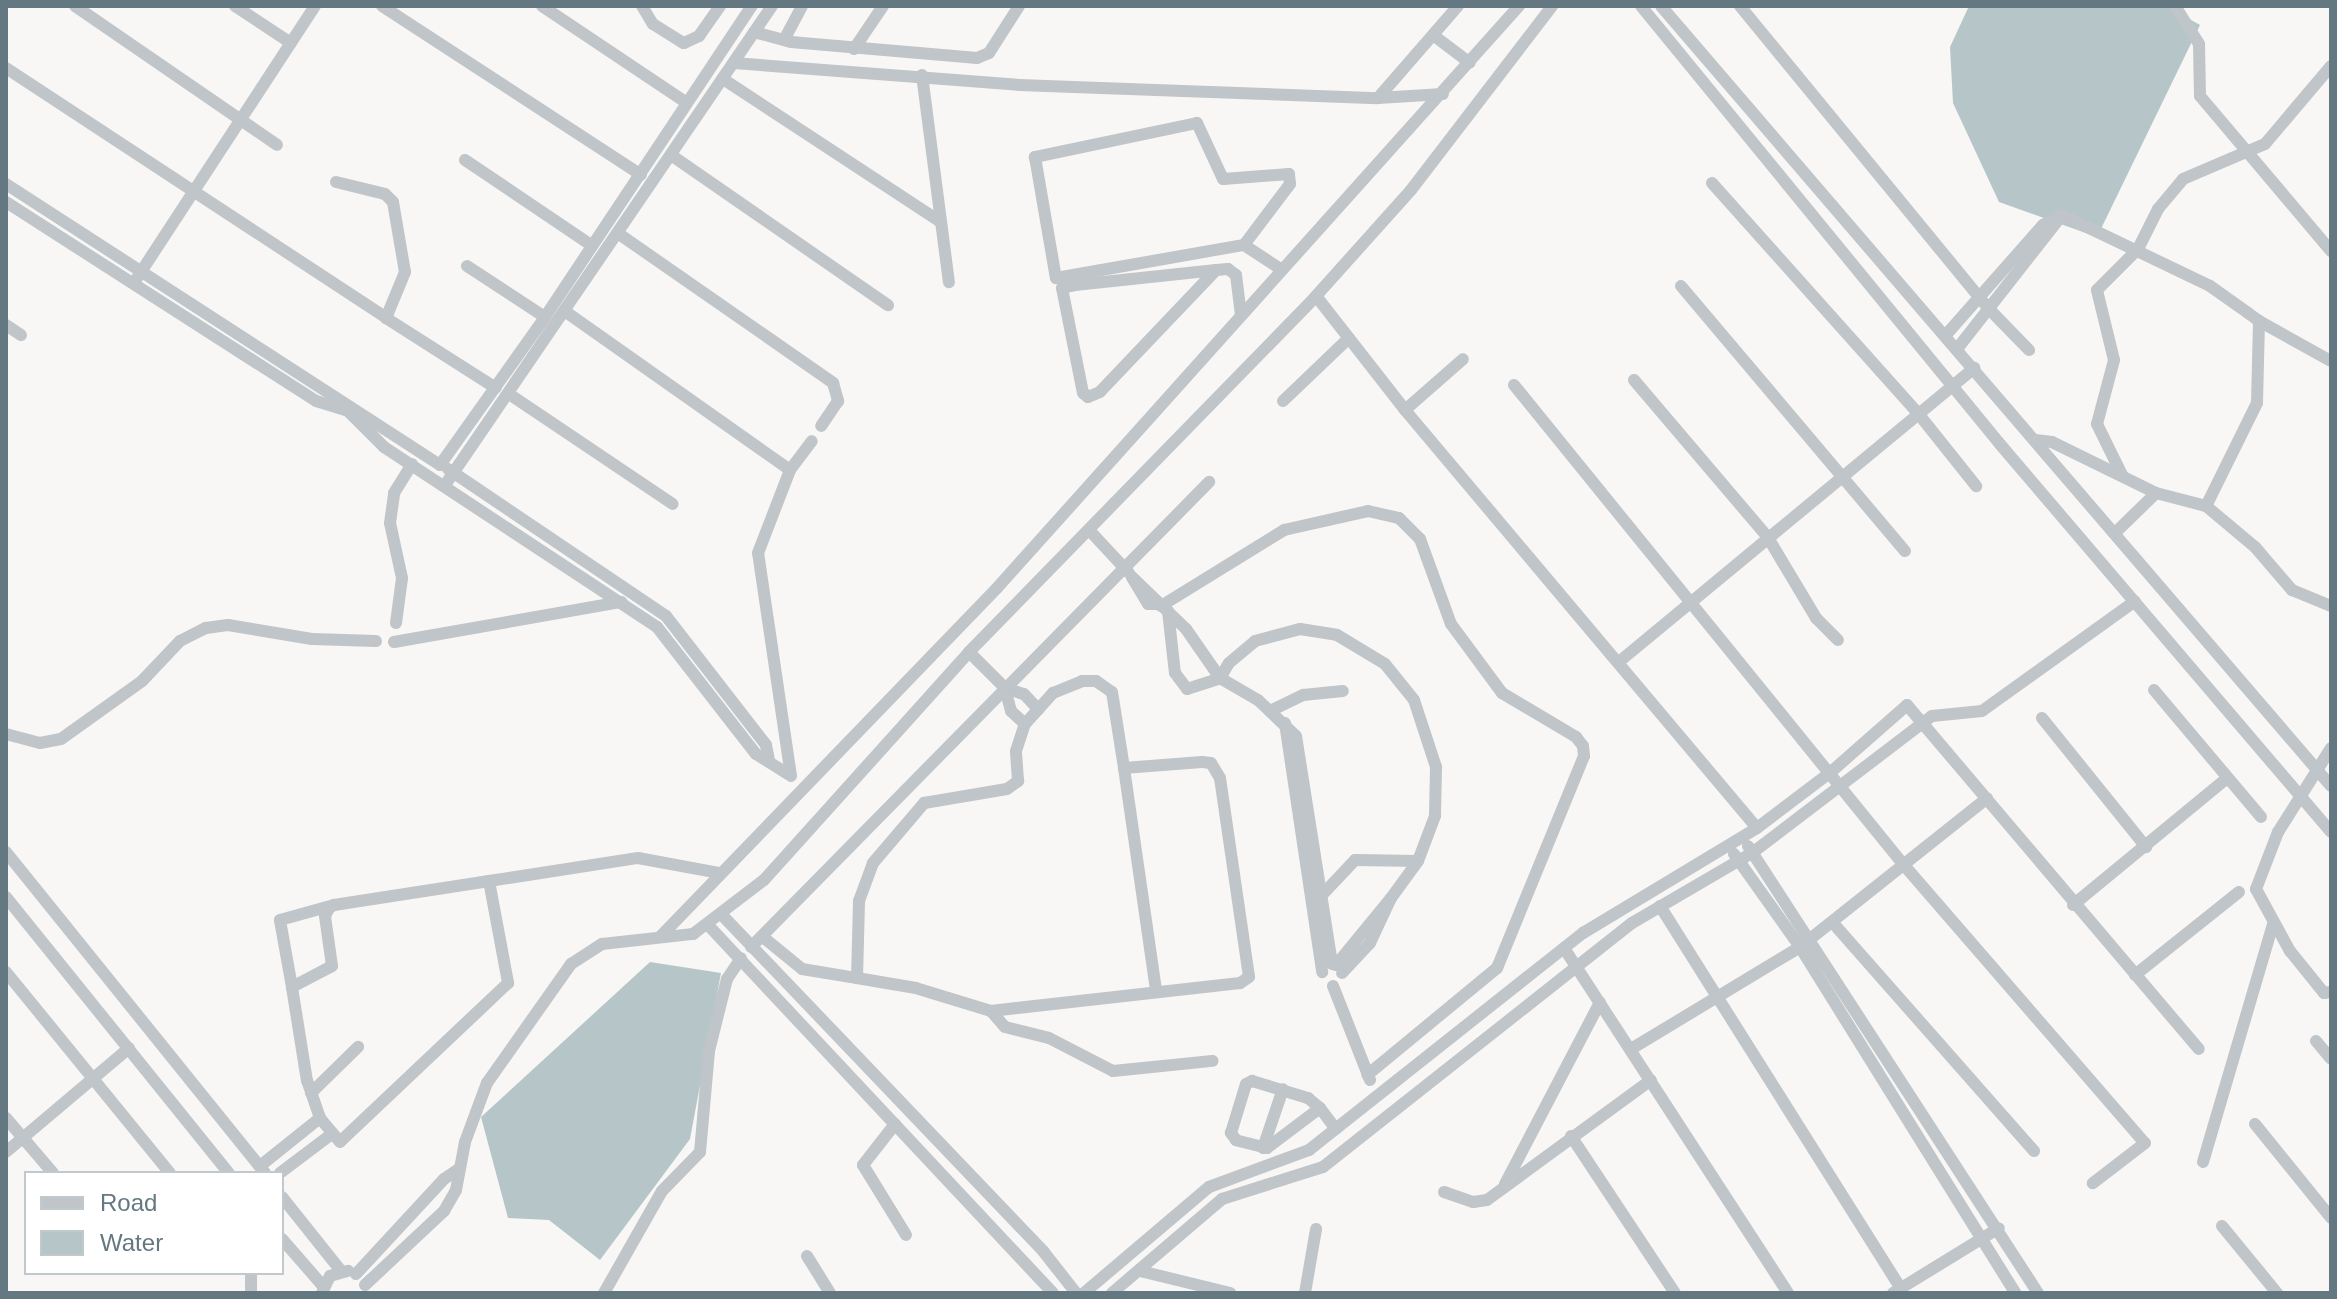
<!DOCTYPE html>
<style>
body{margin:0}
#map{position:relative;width:2337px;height:1299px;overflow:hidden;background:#f8f7f5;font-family:Arial,sans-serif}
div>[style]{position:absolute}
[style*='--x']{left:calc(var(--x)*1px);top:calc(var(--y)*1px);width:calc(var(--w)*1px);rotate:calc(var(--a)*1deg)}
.water>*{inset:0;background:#b6c6c8}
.minor>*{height:12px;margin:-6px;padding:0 6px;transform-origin:6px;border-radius:6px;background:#bfc5c8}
span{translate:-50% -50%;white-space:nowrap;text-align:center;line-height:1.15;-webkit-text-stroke:8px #fff;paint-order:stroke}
.frame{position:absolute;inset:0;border:8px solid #637880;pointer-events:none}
.legend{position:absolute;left:24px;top:1171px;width:260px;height:104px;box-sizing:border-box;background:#fff;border:2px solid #c1c9cc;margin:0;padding:10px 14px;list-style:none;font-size:24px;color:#637880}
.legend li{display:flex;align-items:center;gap:16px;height:40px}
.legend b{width:40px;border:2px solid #c1c9cc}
</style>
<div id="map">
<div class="water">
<i style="clip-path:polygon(1969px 6px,2166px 6px,2200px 25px,2097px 237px,1999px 202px,1953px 103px,1950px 47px)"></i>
<i style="clip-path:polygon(650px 962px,721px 973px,690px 1139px,600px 1260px,549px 1220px,508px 1218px,481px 1117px)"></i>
</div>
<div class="minor">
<i style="--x:75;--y:6;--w:245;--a:34.5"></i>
<i style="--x:235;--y:6;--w:67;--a:33.5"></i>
<i style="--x:382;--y:6;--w:309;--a:33.1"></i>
<i style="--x:542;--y:6;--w:174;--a:33.8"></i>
<i style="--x:642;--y:6;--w:21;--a:59"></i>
<i style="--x:653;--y:24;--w:36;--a:32"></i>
<i style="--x:684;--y:43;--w:17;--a:-25"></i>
<i style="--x:699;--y:36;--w:37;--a:-55"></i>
<i style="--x:1641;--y:6;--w:565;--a:50.67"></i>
<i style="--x:1999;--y:443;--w:511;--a:49.52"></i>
<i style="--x:1661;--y:6;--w:1028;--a:49.34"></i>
<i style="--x:1740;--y:6;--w:394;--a:50.6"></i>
<i style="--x:1990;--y:310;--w:56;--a:45.7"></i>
<i style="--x:2175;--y:6;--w:45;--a:57.7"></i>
<i style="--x:2199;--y:44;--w:52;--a:88.9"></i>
<i style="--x:2200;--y:96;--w:203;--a:49.8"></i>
<i style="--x:754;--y:32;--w:38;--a:15"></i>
<i style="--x:791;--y:42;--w:187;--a:4.9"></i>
<i style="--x:977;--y:58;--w:13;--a:-23"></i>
<i style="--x:989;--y:53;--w:56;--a:-57.4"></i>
<i style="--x:1433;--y:35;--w:46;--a:37.1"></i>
<i style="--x:784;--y:40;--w:38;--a:-62"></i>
<i style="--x:854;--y:49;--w:52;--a:-56"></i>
<i style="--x:734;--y:63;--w:286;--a:4.4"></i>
<i style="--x:1019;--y:85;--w:359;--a:2.1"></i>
<i style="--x:1378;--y:98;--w:65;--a:-3.5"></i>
<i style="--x:6;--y:68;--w:455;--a:33.3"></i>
<i style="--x:922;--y:75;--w:209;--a:82.6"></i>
<i style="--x:723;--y:79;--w:261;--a:33.3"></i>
<i style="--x:1378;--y:98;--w:122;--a:-49"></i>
<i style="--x:671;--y:155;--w:264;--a:34.7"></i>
<i style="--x:465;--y:160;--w:152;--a:34"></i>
<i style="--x:336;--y:182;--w:50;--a:13.8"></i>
<i style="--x:385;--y:194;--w:11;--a:45"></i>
<i style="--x:393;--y:202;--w:71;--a:80.3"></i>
<i style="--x:405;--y:272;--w:50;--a:112.4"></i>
<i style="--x:386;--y:318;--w:130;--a:32.5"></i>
<i style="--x:1712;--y:183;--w:307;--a:48.2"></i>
<i style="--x:1917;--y:412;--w:95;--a:51.4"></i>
<i style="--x:6;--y:184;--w:517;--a:32.92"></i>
<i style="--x:440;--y:465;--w:181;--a:-54.6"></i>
<i style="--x:545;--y:317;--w:374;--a:-56.4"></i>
<i style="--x:6;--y:202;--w:368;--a:32.7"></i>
<i style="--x:316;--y:401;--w:34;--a:17"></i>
<i style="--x:348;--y:411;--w:51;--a:45"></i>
<i style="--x:384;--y:447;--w:327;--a:33.4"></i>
<i style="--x:657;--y:627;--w:161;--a:52.1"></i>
<i style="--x:756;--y:754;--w:38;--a:32"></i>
<i style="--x:619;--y:234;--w:261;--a:34.8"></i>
<i style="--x:833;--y:383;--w:19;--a:74"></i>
<i style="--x:838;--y:401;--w:30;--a:124"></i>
<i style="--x:1244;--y:245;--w:76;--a:-53"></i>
<i style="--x:1290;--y:184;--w:10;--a:-96"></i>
<i style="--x:1289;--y:174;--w:66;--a:175.7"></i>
<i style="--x:1223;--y:179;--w:62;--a:-114.9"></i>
<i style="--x:1197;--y:123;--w:166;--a:168.1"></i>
<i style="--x:1035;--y:157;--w:123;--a:80.2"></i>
<i style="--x:1056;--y:278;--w:191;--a:-10"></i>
<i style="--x:1244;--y:245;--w:45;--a:33.3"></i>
<i style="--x:467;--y:266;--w:93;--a:33.2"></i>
<i style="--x:1216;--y:270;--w:168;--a:133.6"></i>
<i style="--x:1100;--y:392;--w:13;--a:157"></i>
<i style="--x:1088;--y:397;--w:6;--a:-141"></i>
<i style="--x:1083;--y:393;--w:107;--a:-101.3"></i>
<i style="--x:1062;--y:288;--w:13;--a:-13"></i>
<i style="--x:1075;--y:285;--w:142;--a:-6.1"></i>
<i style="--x:1216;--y:270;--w:12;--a:-5"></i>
<i style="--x:1228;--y:269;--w:10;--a:37"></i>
<i style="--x:1236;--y:275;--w:40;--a:82.9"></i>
<i style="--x:137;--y:278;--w:325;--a:-56.8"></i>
<i style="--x:1681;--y:286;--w:347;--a:49.8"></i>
<i style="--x:1316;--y:296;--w:145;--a:52"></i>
<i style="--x:1405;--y:410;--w:546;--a:49.9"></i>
<i style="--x:566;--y:312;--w:274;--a:35.2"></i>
<i style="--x:2259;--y:321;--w:82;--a:29.1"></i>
<i style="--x:6;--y:325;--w:18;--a:34"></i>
<i style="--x:1945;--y:336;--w:148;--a:-48.6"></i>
<i style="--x:2043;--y:225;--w:21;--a:-28"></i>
<i style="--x:2062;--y:215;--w:164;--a:25.6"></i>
<i style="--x:2210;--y:286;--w:47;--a:35.4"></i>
<i style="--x:2248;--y:313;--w:14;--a:36"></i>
<i style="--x:2259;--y:321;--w:82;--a:91.4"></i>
<i style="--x:2257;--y:403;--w:115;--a:116.3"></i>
<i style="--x:2206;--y:506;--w:64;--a:39.9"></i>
<i style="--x:2255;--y:547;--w:57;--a:49.3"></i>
<i style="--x:2292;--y:590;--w:42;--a:22.3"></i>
<i style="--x:1957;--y:349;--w:170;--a:-51.9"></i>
<i style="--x:1634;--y:380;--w:205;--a:49.6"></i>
<i style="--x:1767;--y:536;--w:96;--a:59.1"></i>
<i style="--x:1816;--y:618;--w:31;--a:45"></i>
<i style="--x:1514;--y:385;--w:617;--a:50.92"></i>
<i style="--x:1903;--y:864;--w:369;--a:49.1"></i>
<i style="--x:2145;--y:1143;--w:66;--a:142.4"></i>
<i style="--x:509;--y:394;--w:197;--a:33.9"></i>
<i style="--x:1283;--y:401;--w:91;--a:-43.7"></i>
<i style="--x:1405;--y:410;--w:77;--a:-41.3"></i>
<i style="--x:2035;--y:440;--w:17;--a:7"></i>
<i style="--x:2052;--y:442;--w:116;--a:26.1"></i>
<i style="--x:2156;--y:493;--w:52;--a:14.6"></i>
<i style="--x:448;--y:469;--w:263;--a:34"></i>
<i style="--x:666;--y:616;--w:163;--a:52.2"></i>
<i style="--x:766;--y:745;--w:15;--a:79"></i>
<i style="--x:2122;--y:475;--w:57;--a:-116.1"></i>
<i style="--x:2097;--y:424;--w:66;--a:-75.1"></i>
<i style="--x:2114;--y:360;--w:72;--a:-103.7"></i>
<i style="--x:2097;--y:290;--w:58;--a:-45"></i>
<i style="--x:2138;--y:249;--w:45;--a:-63.4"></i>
<i style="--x:2158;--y:209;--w:39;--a:-50"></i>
<i style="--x:2183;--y:179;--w:89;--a:-23.1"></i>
<i style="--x:2265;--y:144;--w:102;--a:-49.8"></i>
<i style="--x:445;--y:485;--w:580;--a:-55.68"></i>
<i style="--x:1090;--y:531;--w:57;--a:47.1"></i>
<i style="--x:2115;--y:533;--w:57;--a:-44.3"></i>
<i style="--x:1156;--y:604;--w:8;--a:180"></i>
<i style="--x:1148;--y:604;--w:31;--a:-121"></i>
<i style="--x:1132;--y:577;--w:75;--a:43.9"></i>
<i style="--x:1186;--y:629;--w:60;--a:55.2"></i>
<i style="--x:1220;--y:678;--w:44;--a:30.1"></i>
<i style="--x:1258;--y:700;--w:52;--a:43.5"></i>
<i style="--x:1296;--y:736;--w:231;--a:81"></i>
<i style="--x:1161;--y:606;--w:145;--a:-31.7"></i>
<i style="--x:1284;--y:530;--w:86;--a:-12.7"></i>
<i style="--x:1368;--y:511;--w:32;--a:13"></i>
<i style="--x:1399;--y:518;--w:30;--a:45"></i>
<i style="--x:1420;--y:539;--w:90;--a:70"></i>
<i style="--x:1451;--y:624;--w:86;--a:53.5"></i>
<i style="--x:1502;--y:693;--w:86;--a:30.7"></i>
<i style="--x:1576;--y:737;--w:11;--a:52"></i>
<i style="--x:1583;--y:746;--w:10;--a:84"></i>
<i style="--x:1584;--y:756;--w:229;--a:112.3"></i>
<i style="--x:1497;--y:968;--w:168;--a:140.5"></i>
<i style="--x:1168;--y:611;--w:62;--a:83.6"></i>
<i style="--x:1175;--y:673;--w:20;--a:53"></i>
<i style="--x:1187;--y:689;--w:35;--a:-18"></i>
<i style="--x:1220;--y:678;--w:17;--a:-59"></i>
<i style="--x:1229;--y:663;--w:34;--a:-40"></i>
<i style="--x:1255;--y:641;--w:47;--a:-14.9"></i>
<i style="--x:1300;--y:629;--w:37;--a:9"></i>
<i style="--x:1337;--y:635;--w:56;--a:31.1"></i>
<i style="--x:1385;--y:664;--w:46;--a:51.1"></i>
<i style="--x:1414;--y:700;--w:71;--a:71.8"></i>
<i style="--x:1436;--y:767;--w:49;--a:91.2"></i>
<i style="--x:1435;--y:816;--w:48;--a:110.7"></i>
<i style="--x:1418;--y:861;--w:46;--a:126.1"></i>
<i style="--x:1391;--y:898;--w:50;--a:115"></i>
<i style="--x:1370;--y:943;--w:41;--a:133"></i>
<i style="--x:396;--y:623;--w:45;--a:-82.4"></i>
<i style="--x:402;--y:578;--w:56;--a:-102.3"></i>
<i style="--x:390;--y:523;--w:30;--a:-82"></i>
<i style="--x:394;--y:493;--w:34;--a:-58"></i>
<i style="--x:394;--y:642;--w:231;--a:-10"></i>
<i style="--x:969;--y:652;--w:51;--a:45"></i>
<i style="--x:1620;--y:661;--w:460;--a:-39.6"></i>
<i style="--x:1082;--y:681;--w:14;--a:0"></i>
<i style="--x:1096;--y:681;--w:19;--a:35"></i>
<i style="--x:1112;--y:692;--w:77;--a:81"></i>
<i style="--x:1124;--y:768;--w:78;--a:-4.4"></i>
<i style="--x:1202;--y:762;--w:9;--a:6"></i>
<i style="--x:1211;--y:763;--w:17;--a:59"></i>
<i style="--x:1220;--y:778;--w:201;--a:81.7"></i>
<i style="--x:1249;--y:977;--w:11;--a:146"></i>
<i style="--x:1240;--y:983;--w:251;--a:173.6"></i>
<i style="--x:991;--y:1011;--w:78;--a:-163"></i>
<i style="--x:916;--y:988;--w:60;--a:-170.4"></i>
<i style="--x:857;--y:978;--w:77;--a:-88.5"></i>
<i style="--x:859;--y:901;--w:40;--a:-69.8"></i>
<i style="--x:873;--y:863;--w:79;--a:-49.6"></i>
<i style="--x:924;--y:803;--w:84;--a:-9.6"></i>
<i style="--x:1007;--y:789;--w:14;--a:-36"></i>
<i style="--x:1018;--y:781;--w:30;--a:-94"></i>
<i style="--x:1016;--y:751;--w:28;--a:-72"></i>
<i style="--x:1025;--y:724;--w:42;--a:-47.9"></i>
<i style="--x:1053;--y:693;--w:31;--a:-22"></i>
<i style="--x:2154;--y:690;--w:166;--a:49.9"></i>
<i style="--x:1270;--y:711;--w:37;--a:-26"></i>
<i style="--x:1303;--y:695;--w:40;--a:-5.7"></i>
<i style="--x:2042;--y:718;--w:166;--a:51.1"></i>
<i style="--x:1285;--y:723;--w:252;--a:81.5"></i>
<i style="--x:1025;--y:724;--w:19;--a:-137"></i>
<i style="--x:1011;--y:711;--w:24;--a:-105"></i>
<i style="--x:1005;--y:688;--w:20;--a:18"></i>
<i style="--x:1024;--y:694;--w:21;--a:47"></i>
<i style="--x:6;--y:734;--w:35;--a:15"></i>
<i style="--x:40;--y:743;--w:21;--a:-11"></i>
<i style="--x:61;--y:739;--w:100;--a:-35.6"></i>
<i style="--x:142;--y:681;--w:55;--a:-46.5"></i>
<i style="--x:180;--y:641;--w:29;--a:-27"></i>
<i style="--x:206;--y:628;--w:22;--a:-8"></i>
<i style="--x:228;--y:625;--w:85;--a:9.5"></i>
<i style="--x:312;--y:639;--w:64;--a:1.8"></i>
<i style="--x:2331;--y:748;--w:99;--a:122.2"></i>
<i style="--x:2278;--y:832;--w:61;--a:111.1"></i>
<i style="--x:2256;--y:889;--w:71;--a:61.3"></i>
<i style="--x:2290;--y:951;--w:54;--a:51"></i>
<i style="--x:2324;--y:993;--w:7;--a:-8"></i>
<i style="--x:1124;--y:768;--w:224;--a:81.8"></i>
<i style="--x:791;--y:776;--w:225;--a:-98.4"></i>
<i style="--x:758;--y:553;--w:89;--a:-68.9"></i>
<i style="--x:790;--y:470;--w:36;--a:-53"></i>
<i style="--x:1748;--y:846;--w:533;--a:57.03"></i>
<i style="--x:6;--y:852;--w:412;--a:51.1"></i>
<i style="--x:1734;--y:854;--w:114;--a:54.6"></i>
<i style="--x:1800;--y:947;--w:407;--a:58.1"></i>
<i style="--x:489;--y:881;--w:104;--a:79.4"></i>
<i style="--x:508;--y:983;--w:231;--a:136.6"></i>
<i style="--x:340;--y:1142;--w:31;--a:-130"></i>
<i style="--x:320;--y:1118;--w:39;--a:-109"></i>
<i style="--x:307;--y:1081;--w:95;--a:-99.1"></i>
<i style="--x:292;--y:987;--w:45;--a:-27.7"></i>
<i style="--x:332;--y:966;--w:50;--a:-98"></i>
<i style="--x:325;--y:916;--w:9;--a:-63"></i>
<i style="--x:329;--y:908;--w:6;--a:-31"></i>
<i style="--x:334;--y:905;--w:157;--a:-8.8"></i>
<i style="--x:489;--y:881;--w:151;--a:-8.8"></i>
<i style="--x:638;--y:858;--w:82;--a:10.5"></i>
<i style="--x:1322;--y:895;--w:48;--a:-46.7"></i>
<i style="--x:1355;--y:860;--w:63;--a:0.9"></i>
<i style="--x:6;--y:897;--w:355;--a:51.1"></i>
<i style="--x:2073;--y:905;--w:200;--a:-39.5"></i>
<i style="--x:1660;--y:906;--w:452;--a:57.8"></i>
<i style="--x:722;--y:915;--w:465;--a:46.3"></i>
<i style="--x:1043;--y:1251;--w:53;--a:51.8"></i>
<i style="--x:1833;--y:923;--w:304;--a:48.6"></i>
<i style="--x:708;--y:925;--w:504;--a:46.85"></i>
<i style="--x:660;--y:937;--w:485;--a:-46"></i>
<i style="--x:997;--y:588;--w:782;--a:-48.11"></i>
<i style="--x:764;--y:938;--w:49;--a:39.2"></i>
<i style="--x:802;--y:969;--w:56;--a:9.3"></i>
<i style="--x:751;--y:947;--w:653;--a:-45.43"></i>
<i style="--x:1564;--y:948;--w:411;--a:57"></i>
<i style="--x:1336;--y:965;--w:87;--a:-50.6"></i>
<i style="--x:6;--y:972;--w:259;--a:50.8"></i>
<i style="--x:2135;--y:975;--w:133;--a:-38.6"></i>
<i style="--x:1333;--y:986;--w:101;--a:68.5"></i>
<i style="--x:292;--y:987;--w:68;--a:-100.2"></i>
<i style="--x:280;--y:920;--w:56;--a:-15.5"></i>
<i style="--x:991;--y:1011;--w:21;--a:49"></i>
<i style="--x:1005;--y:1027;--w:45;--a:14"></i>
<i style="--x:1049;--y:1038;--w:72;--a:27.3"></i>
<i style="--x:1113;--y:1071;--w:100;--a:-5.8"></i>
<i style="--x:2316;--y:1041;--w:23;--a:50"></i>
<i style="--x:1631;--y:1049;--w:197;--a:-31.1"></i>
<i style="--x:1800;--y:947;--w:239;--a:-38.5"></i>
<i style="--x:311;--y:1093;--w:66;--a:-44.4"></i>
<i style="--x:1320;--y:1108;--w:66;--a:143"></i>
<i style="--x:1267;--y:1148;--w:32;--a:-166"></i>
<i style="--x:1236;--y:1140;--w:9;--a:-126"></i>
<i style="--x:1231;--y:1133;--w:51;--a:-73"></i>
<i style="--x:1246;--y:1084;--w:7;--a:-27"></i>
<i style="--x:1252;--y:1081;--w:59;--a:16.9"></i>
<i style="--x:1308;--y:1098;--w:16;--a:40"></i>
<i style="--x:1320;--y:1108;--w:26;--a:53"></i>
<i style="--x:6;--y:1118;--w:72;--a:49.5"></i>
<i style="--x:895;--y:1124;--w:52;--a:128"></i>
<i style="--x:863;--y:1165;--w:82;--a:58.4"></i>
<i style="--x:2255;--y:1124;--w:121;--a:51"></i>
<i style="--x:1571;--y:1136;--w:188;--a:56.5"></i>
<i style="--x:1263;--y:1148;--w:62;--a:-71.3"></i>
<i style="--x:6;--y:1152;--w:161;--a:-40.2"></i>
<i style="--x:2203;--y:1162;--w:248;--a:-73.6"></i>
<i style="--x:260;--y:1166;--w:77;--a:-38.7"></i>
<i style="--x:280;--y:1173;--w:66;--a:-37"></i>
<i style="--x:1505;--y:1184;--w:205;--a:-62.4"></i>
<i style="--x:1444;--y:1192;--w:31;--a:19"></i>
<i style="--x:1473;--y:1202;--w:14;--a:-8"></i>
<i style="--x:1487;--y:1200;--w:203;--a:-36.2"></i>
<i style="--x:282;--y:1197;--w:95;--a:51.4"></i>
<i style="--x:2222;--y:1226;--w:87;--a:50.6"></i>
<i style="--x:282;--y:1239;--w:62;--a:48.9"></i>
<i style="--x:807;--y:1256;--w:44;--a:58.1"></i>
<i style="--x:1140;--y:1271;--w:93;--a:13.7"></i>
<i style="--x:251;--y:1273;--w:20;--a:90"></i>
<i style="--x:356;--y:1274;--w:129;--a:-47.2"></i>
<i style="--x:444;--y:1179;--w:18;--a:-34"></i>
<i style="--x:365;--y:1285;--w:108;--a:-43.1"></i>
<i style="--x:444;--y:1211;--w:24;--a:-60"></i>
<i style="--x:456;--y:1190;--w:49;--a:-79.4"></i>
<i style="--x:465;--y:1142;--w:63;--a:-69.6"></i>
<i style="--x:487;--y:1083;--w:146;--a:-54.8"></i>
<i style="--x:571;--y:964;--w:37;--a:-33"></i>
<i style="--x:602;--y:944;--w:92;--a:-6.3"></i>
<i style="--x:693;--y:934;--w:89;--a:-37.3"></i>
<i style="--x:764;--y:880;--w:307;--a:-48"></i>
<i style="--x:969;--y:652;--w:497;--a:-45.7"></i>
<i style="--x:1316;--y:296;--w:142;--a:-48.1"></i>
<i style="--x:1411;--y:190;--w:232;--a:-52.5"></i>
<i style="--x:322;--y:1293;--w:19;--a:-65"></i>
<i style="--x:330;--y:1276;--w:19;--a:-16"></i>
<i style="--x:604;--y:1293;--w:117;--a:-60.4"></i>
<i style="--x:662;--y:1191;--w:54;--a:-45.7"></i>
<i style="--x:700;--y:1152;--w:101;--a:-84.9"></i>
<i style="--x:709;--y:1051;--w:74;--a:-76"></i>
<i style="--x:727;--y:979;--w:25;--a:-56"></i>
<i style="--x:1084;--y:1293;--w:164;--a:-40.3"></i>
<i style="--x:1209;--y:1187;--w:107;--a:-20.3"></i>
<i style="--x:1309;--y:1150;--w:350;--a:-38.4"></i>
<i style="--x:1583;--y:933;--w:203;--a:-31.1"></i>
<i style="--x:1757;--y:828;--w:94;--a:-37.2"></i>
<i style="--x:1832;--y:771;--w:100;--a:-41.3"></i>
<i style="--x:1907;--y:705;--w:451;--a:49.7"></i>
<i style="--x:1112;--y:1293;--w:145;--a:-40.5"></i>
<i style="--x:1222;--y:1199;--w:106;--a:-17.6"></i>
<i style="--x:1323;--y:1167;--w:394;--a:-38.3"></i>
<i style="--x:1632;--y:923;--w:139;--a:-30.3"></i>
<i style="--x:1752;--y:853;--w:226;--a:-37.3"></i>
<i style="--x:1932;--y:716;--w:50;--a:-5.7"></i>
<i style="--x:1982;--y:711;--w:188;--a:-35.7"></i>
<i style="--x:1305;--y:1293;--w:65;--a:-80.2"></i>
<i style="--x:1893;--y:1293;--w:124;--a:-31.5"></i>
</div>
<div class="frame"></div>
<ul class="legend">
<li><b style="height:10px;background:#bfc5c8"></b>Road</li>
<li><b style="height:22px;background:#b6c6c8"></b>Water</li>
</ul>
</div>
